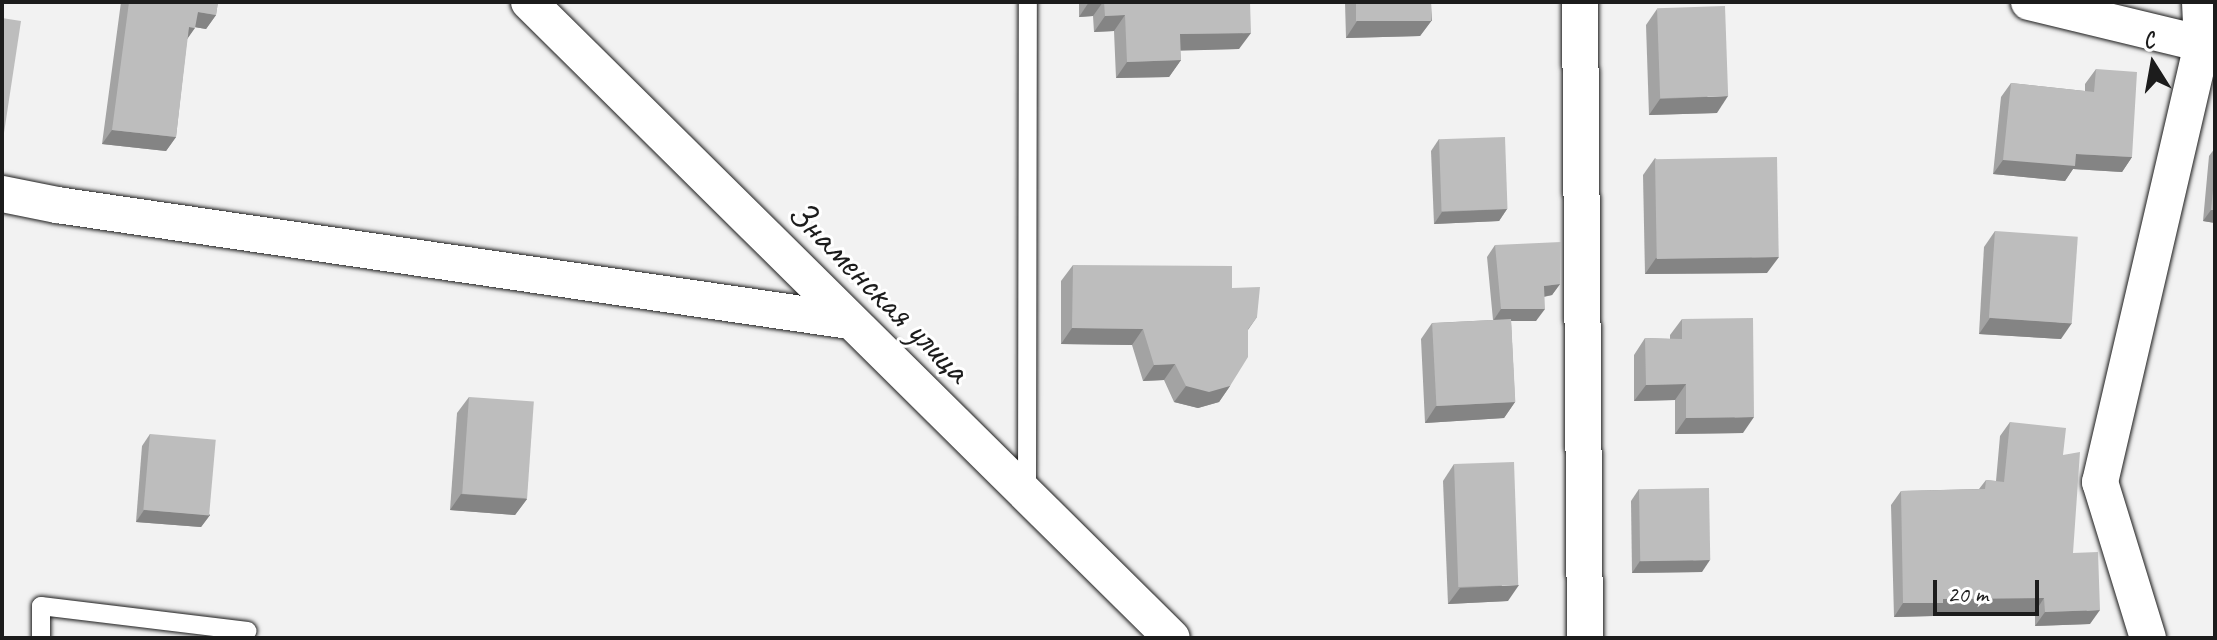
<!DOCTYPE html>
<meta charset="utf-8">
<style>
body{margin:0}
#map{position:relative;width:2217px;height:640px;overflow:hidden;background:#f2f2f2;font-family:Caveat,sans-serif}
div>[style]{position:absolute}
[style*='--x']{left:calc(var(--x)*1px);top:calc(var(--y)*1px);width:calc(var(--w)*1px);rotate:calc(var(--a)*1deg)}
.roads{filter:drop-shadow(0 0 2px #1c1c1c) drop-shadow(0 0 2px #1c1c1c)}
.service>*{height:18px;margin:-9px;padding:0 9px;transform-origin:9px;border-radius:9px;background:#fff}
.minor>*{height:36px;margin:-18px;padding:0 18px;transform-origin:18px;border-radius:18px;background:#fff}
.wall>*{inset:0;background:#a3a3a3}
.shaded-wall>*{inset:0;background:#848484}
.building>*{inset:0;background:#bdbdbd;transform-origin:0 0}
span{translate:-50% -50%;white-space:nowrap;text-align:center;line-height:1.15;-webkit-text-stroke:6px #fff;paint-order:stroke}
.street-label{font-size:38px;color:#1c1c1c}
.frame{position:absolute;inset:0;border:4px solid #1c1c1c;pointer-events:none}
.north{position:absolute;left:2113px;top:24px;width:80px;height:80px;-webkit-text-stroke:6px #fff;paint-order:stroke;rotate:349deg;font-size:22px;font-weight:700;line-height:32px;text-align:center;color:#1c1c1c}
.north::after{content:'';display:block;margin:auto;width:28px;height:36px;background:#1c1c1c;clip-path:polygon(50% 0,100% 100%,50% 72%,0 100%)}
.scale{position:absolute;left:1933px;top:580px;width:106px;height:36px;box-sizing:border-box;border:4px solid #1c1c1c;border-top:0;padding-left:10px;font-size:24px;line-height:28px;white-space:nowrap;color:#1c1c1c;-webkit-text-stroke:6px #fff;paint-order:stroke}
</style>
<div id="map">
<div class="roads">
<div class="service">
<i style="--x:1027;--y:491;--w:489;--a:-89.9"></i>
<i style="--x:41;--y:638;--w:32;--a:-90"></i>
<i style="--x:41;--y:606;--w:208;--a:6.9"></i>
</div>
<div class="minor">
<i style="--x:529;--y:2;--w:904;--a:44.69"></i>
<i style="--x:1580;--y:2;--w:636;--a:89.55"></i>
<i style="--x:2029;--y:2;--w:178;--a:13.6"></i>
<i style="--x:2202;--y:44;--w:450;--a:103.1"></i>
<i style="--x:2100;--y:482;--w:163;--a:72.9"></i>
<i style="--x:2200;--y:2;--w:42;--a:87.3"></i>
<i style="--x:2202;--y:44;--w:13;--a:0"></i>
<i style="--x:2;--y:194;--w:56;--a:11.3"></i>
<i style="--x:57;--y:205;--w:800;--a:8.33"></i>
</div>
</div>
<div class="wall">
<i style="clip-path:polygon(121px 2px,218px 2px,216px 15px,206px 29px,195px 27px,187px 39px,176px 137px,166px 151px,102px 144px)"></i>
<i style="clip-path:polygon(1079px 2px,1250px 2px,1239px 49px,1180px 50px,1181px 60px,1169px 77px,1116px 78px,1114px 31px,1094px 32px,1093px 16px,1079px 17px)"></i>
<i style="clip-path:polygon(1345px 2px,1431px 2px,1432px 20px,1420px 36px,1346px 38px)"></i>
<i style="clip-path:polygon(1657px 9px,1717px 113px,1649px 115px,1646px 25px)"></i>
<i style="clip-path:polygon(2096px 69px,2132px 157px,2122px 172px,2073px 169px,2065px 181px,1993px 174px,2001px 97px,2011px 83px,2085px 91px,2085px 84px)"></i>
<i style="clip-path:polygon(1439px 139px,1507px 209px,1499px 221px,1434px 224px,1431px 151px)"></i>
<i style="clip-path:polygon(2215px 148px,2215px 223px,2203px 221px,2209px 156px)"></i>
<i style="clip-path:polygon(1655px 158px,1767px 273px,1645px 274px,1643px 175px)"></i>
<i style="clip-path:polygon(1995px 231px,2061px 339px,1979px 334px,1984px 247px)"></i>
<i style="clip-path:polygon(1495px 245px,1560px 284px,1552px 295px,1544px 297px,1536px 321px,1511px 321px,1515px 402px,1504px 418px,1425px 423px,1421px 339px,1432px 323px,1493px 320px,1487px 257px)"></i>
<i style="clip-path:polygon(1073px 265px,1232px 288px,1257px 317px,1248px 330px,1230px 386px,1219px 402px,1198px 408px,1174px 402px,1164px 380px,1143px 381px,1132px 345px,1061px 344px,1061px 281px)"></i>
<i style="clip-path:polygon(1682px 319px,1743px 433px,1675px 434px,1675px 400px,1634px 401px,1634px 355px,1645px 338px,1670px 339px,1670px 335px)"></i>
<i style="clip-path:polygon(469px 397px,527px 499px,515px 515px,450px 510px,457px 413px)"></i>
<i style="clip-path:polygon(2010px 422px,2063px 455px,2073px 553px,2090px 624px,2035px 626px,2035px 612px,1936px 613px,1933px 616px,1894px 617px,1891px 505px,1901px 491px,1979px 489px,1986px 480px,1996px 481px,2000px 436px)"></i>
<i style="clip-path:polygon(150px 434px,210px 515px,201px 527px,136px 522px,142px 446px)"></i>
<i style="clip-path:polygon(1454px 464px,1508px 601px,1448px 604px,1443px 481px)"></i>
<i style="clip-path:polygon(1639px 489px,1702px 572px,1632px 573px,1631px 501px)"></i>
</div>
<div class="shaded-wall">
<i style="clip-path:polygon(1089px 2px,1103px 2px,1093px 16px,1079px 17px)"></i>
<i style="clip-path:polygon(198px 12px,216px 15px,206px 29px,188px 26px)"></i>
<i style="clip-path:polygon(1125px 15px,1114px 31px,1094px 32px,1105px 16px)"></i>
<i style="clip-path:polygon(1432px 20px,1420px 36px,1346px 38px,1357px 21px)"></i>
<i style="clip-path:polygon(189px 27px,195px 28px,185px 42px)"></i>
<i style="clip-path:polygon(1251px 33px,1239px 49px,1169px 51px,1180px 34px)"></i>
<i style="clip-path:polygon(1181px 60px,1169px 77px,1116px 78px,1127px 62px)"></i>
<i style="clip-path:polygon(1728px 96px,1717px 113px,1649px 115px,1660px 99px)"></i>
<i style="clip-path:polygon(112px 130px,176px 137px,166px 151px,102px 144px)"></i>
<i style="clip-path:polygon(2076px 154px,2132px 157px,2122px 172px,2073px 169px,2065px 181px,1993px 174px,2003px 160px)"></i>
<i style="clip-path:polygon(1507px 209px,1499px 221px,1434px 224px,1442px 212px)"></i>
<i style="clip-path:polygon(2211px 210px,2215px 210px,2215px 223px,2203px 221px)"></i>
<i style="clip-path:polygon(1779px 257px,1767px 273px,1645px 274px,1656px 258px)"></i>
<i style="clip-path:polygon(1560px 284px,1552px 295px,1536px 298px,1544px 286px)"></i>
<i style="clip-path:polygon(1501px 309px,1545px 309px,1536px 321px,1493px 321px)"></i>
<i style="clip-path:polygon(1990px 318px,2072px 323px,2061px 339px,1979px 334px)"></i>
<i style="clip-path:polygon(1072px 328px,1143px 329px,1132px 345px,1061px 344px)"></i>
<i style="clip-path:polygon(1175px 364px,1164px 380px,1143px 381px,1154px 365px)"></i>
<i style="clip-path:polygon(1686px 384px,1675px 400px,1634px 401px,1646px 385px)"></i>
<i style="clip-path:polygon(1186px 386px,1230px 386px,1219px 402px,1198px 408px,1174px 402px)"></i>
<i style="clip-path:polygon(1515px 402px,1504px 418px,1425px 423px,1436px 406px)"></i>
<i style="clip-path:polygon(1754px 417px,1743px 433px,1675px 434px,1686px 418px)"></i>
<i style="clip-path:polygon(461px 494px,527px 499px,515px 515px,450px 510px)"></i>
<i style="clip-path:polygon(144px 510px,210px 515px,201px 527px,136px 522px)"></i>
<i style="clip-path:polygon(1710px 560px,1702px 572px,1632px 573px,1640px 561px)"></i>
<i style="clip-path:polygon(1519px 585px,1508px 601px,1448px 604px,1460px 588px)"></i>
<i style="clip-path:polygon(2044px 598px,2035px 612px,1936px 613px,1933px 616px,1894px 617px,1903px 603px,1943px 599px)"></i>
<i style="clip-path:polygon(2100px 610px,2090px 624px,2035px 626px,2045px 612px)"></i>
</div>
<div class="building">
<i style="clip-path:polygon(129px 2px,218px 2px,216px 15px,198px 12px,195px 28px,189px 27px,176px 137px,112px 130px)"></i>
<i style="clip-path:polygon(1104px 2px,1250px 2px,1251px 33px,1180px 34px,1181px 60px,1127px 62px,1125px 15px,1105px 16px)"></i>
<i style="left:1356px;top:2px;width:75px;height:19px"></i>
<i style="left:1725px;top:6px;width:90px;height:68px;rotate:88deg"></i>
<i style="clip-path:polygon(2px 18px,21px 21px,2px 146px)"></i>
<i style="clip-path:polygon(2096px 69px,2137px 72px,2132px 157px,2076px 154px,2075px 166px,2003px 160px,2011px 83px,2094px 92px)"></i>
<i style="left:1505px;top:137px;width:72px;height:66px;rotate:88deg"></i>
<i style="left:1777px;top:157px;width:100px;height:122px;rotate:89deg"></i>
<i style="clip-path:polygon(2215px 170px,2215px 210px,2211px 210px)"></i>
<i style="left:1995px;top:231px;width:83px;height:87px;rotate:4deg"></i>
<i style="clip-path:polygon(1561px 242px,1560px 284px,1544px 286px,1545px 309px,1501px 309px,1495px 245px)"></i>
<i style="clip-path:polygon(1073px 265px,1232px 266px,1232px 288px,1260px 287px,1257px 317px,1248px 329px,1248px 357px,1230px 386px,1209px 392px,1186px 386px,1175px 364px,1154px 365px,1143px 329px,1072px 328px)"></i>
<i style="clip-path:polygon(1753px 318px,1754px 417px,1686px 418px,1686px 384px,1646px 385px,1645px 338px,1682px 339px,1682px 319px)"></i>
<i style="left:1511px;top:319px;width:83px;height:79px;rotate:87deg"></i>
<i style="left:469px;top:397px;width:65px;height:97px;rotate:4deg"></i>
<i style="clip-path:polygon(2010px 422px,2066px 428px,2063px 455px,2080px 452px,2073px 553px,2098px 552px,2100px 610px,2045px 612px,2044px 598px,1943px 599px,1943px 603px,1903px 603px,1901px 491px,1985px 489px,1986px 480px,2004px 482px)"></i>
<i style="left:150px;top:434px;width:66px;height:76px;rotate:5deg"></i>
<i style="left:1514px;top:462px;width:123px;height:60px;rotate:88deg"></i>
<i style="left:1709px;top:488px;width:72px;height:70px;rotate:89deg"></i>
</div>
<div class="street-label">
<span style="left:879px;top:291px;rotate:45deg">Знаменская улица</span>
</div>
<div class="frame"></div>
<div class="north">С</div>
<div class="scale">20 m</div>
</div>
